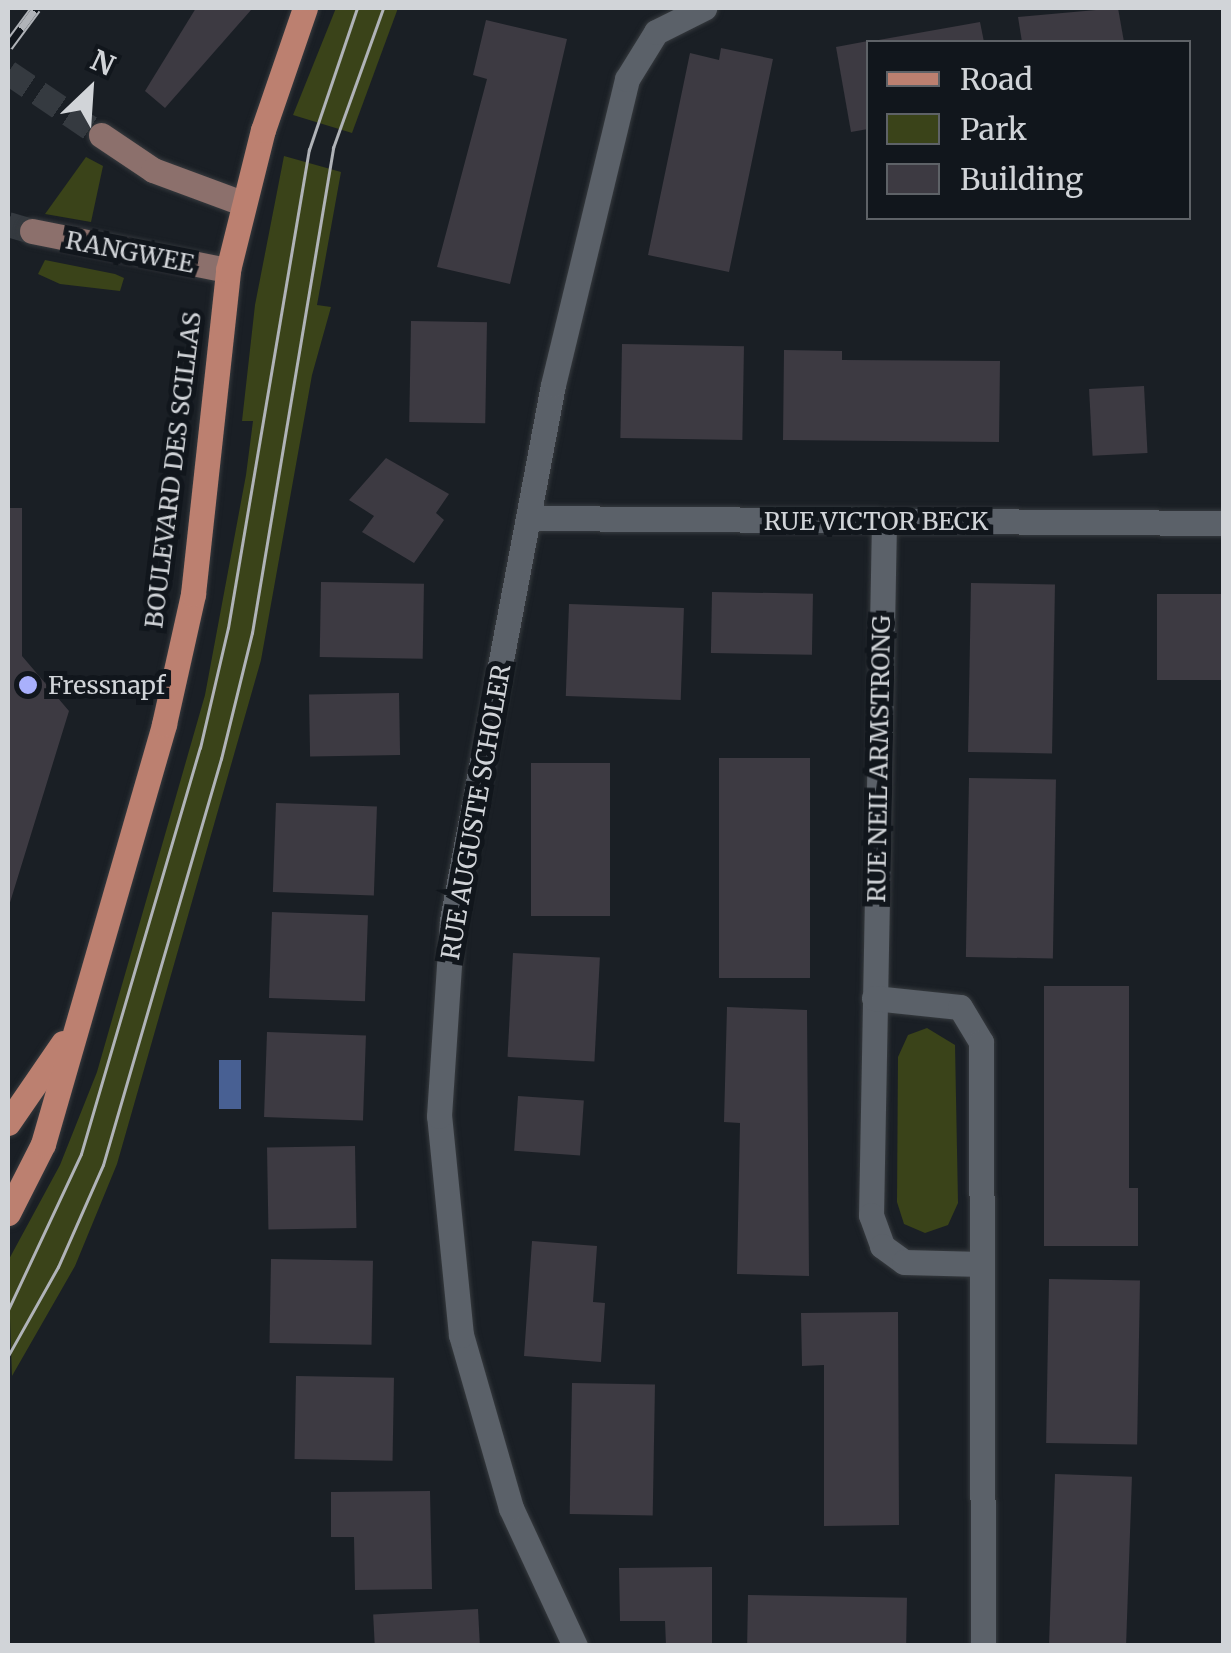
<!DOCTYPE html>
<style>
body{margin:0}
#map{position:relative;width:1231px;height:1653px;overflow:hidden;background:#1a1f25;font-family:Merriweather,serif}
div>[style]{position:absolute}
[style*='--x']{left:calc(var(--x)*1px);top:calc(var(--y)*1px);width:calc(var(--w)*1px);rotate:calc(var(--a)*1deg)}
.green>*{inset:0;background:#3a4319}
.water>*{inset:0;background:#486093;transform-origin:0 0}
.building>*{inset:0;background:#3d3a42;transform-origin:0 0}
.secondary-tunnel>*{height:25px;margin-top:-12.5px;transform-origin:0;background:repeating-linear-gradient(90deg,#353a40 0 25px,transparent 0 37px)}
.roads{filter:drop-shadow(0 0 2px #363a3e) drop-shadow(0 0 2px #363a3e)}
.street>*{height:25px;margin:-12.5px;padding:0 12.5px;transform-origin:12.5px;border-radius:12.5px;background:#5b6169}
.secondary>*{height:25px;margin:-12.5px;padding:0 12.5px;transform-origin:12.5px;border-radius:12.5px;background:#8c706c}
.primary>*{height:25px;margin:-12.5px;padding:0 12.5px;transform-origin:12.5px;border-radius:12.5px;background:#bc8070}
.tram>*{height:2.5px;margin:-1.25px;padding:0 1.25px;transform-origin:1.25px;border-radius:1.25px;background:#b0b3b8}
.rail>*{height:11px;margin-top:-5.5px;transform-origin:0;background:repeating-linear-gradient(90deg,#11161c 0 22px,#b0b3b8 0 44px);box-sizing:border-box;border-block:2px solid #b0b3b8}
.dots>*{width:28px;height:28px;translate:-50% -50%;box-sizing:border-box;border:5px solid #11161c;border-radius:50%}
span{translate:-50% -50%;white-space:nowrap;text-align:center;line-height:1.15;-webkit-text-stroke:10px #11161c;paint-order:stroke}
.street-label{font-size:25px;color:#d1d4d8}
.poi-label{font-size:25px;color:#d1d4d8}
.left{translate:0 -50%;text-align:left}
.frame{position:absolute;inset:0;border:10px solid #d1d4d8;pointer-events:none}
.legend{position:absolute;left:866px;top:40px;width:325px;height:180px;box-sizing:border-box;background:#11161c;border:2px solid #5e6267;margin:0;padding:12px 18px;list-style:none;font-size:30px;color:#d1d4d8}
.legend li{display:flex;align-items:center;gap:20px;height:50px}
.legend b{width:50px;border:2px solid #5e6267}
.north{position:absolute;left:40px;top:40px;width:100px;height:100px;-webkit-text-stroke:8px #11161c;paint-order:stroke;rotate:25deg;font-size:28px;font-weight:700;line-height:40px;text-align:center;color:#d1d4d8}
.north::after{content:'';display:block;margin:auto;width:35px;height:45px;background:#d1d4d8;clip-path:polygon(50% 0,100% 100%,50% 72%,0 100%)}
</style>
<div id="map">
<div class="green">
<i style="clip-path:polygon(336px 8px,398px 8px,352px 133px,293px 115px)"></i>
<i style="clip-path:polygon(284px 156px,341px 172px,317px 305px,331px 307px,312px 375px,261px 660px,117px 1164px,75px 1266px,12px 1376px,8px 1261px,60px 1165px,97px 1072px,205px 695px,246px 475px,253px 421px,242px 421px,255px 305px)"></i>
<i style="clip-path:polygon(86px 157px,103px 166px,91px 222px,45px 214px)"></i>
<i style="clip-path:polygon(45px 260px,115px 274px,124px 278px,120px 291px,60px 284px,38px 274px)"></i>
<i style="clip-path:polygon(927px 1028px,955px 1045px,958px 1203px,948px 1225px,925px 1233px,904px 1224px,897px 1202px,898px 1057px,908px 1035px)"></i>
</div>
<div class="water">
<i style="left:219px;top:1060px;width:22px;height:49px"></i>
</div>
<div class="building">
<i style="clip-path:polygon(196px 8px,251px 10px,165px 108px,145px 91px)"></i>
<i style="clip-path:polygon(1118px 8px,1124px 42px,1022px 42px,1018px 17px)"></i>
<i style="clip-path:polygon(486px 20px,567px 39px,510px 284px,437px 267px,487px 79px,473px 75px)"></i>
<i style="clip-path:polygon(980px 22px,984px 42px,873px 42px,873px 41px)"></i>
<i style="clip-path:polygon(868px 41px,868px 129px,851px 132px,836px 47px)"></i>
<i style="clip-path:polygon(721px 48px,773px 59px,729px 272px,648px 255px,690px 53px,719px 60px)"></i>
<i style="left:411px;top:321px;width:76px;height:101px;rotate:1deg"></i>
<i style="left:622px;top:344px;width:122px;height:94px;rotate:1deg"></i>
<i style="clip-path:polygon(784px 350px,842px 351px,842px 360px,1000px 361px,999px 442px,783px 440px)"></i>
<i style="left:1144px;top:386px;width:67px;height:55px;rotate:87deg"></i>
<i style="clip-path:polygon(386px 458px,449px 494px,436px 513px,444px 520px,414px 563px,362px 532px,374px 516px,349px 500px)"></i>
<i style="clip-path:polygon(8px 508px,22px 508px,22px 656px,69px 711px,8px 909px)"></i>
<i style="left:321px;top:582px;width:103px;height:75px;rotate:1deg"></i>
<i style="left:971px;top:583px;width:84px;height:169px;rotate:1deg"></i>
<i style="left:712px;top:592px;width:101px;height:61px;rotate:1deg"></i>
<i style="left:1157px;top:594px;width:67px;height:86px"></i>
<i style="left:569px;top:604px;width:115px;height:92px;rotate:2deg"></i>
<i style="left:399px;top:693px;width:62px;height:90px;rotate:89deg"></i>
<i style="left:719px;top:758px;width:91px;height:220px"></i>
<i style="left:531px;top:763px;width:79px;height:153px"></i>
<i style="left:969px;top:778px;width:87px;height:179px;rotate:1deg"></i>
<i style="left:276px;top:803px;width:101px;height:89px;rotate:2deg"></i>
<i style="left:272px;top:912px;width:96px;height:86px;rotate:2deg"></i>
<i style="left:513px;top:953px;width:87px;height:104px;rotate:3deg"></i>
<i style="clip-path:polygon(1044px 986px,1129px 986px,1129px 1188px,1138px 1188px,1138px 1246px,1044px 1246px)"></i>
<i style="clip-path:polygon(727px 1007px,807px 1010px,809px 1276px,737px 1274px,740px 1123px,724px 1122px)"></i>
<i style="left:267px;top:1032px;width:99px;height:85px;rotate:2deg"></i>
<i style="left:518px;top:1096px;width:66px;height:55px;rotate:4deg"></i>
<i style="left:355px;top:1146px;width:82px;height:88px;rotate:89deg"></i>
<i style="clip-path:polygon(532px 1241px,597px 1246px,593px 1302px,605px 1303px,601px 1362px,524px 1356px)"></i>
<i style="left:271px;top:1259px;width:102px;height:84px;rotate:1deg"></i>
<i style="left:1049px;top:1279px;width:91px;height:164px;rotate:1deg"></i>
<i style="clip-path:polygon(898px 1312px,899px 1525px,824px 1526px,824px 1365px,802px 1366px,801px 1313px)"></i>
<i style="left:296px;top:1376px;width:98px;height:83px;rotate:1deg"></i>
<i style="left:572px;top:1383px;width:83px;height:131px;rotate:1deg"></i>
<i style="left:1055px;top:1474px;width:77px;height:172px;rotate:2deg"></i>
<i style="clip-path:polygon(430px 1491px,432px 1589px,355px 1590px,354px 1537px,331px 1537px,331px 1492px)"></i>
<i style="clip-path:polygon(712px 1567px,712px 1646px,666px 1646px,665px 1621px,620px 1621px,619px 1568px)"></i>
<i style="left:748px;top:1595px;width:159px;height:51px;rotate:1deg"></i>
<i style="left:478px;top:1609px;width:37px;height:105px;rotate:87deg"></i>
</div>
<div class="secondary-tunnel">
<i style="--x:8;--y:72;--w:112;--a:34.1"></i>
<i style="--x:8;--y:224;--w:25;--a:16"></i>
</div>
<div class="roads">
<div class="street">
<i style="--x:529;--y:518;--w:695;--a:0.41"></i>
<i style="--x:884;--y:521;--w:694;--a:91.07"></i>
<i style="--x:871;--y:1215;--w:33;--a:70"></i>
<i style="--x:882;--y:1246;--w:27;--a:36"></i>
<i style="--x:904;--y:1262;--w:78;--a:1.5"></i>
<i style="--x:874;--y:998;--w:86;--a:6"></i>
<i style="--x:960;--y:1007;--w:41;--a:59"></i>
<i style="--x:981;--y:1042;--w:604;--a:89.81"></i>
<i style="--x:575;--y:1646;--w:152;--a:-114.9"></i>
<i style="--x:511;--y:1508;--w:180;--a:-106.1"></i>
<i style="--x:461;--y:1335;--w:220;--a:-95.7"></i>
<i style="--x:439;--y:1116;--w:196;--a:-86.2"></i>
<i style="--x:452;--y:920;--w:544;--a:-79.31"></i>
<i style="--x:553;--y:385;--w:315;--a:-76.4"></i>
<i style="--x:627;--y:79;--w:55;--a:-58.3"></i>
<i style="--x:656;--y:32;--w:54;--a:-26.6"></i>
</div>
<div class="secondary">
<i style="--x:101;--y:135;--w:63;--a:33.9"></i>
<i style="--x:153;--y:170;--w:95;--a:20.3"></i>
<i style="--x:32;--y:231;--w:200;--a:11.3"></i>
</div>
<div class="primary">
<i style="--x:8;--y:1123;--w:97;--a:-55.5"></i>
<i style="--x:8;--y:1213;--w:77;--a:-63.1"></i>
<i style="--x:43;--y:1144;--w:437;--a:-73.9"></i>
<i style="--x:164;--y:724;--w:133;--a:-77.4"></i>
<i style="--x:193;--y:594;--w:326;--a:-83.8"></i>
<i style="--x:228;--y:270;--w:144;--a:-76"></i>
<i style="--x:263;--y:130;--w:129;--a:-71"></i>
</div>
</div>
<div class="tram">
<i style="--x:8;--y:1310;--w:172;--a:-64.9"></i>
<i style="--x:81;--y:1154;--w:423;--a:-73.7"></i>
<i style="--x:200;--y:748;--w:123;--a:-76.9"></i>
<i style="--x:228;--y:628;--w:485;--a:-80.4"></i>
<i style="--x:309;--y:150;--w:150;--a:-71.3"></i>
<i style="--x:8;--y:1356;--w:102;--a:-60.7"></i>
<i style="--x:58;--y:1267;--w:111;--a:-66.2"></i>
<i style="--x:103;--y:1165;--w:423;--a:-73.8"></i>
<i style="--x:221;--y:759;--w:130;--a:-76.2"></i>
<i style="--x:252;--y:633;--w:492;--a:-80.5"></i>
<i style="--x:333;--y:148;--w:149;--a:-70.3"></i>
</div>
<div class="rail">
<i style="--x:8;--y:46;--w:47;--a:-53.6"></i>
</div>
<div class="dots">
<i style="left:28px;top:685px;background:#a9b0fc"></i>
</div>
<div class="street-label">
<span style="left:130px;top:252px;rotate:11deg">RANGWEE</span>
<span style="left:173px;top:470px;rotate:-83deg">BOULEVARD DES SCILLAS</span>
<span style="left:876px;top:521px">RUE VICTOR BECK</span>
<span style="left:879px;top:759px;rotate:-89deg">RUE NEIL ARMSTRONG</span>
<span style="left:476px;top:812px;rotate:-80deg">RUE AUGUSTE SCHOLER</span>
</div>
<div class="poi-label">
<span class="left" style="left:48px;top:685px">Fressnapf</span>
</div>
<div class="frame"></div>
<ul class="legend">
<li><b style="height:12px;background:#bc8070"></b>Road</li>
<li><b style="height:28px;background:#3a4319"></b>Park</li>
<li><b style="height:28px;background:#3d3a42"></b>Building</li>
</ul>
<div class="north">N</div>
</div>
